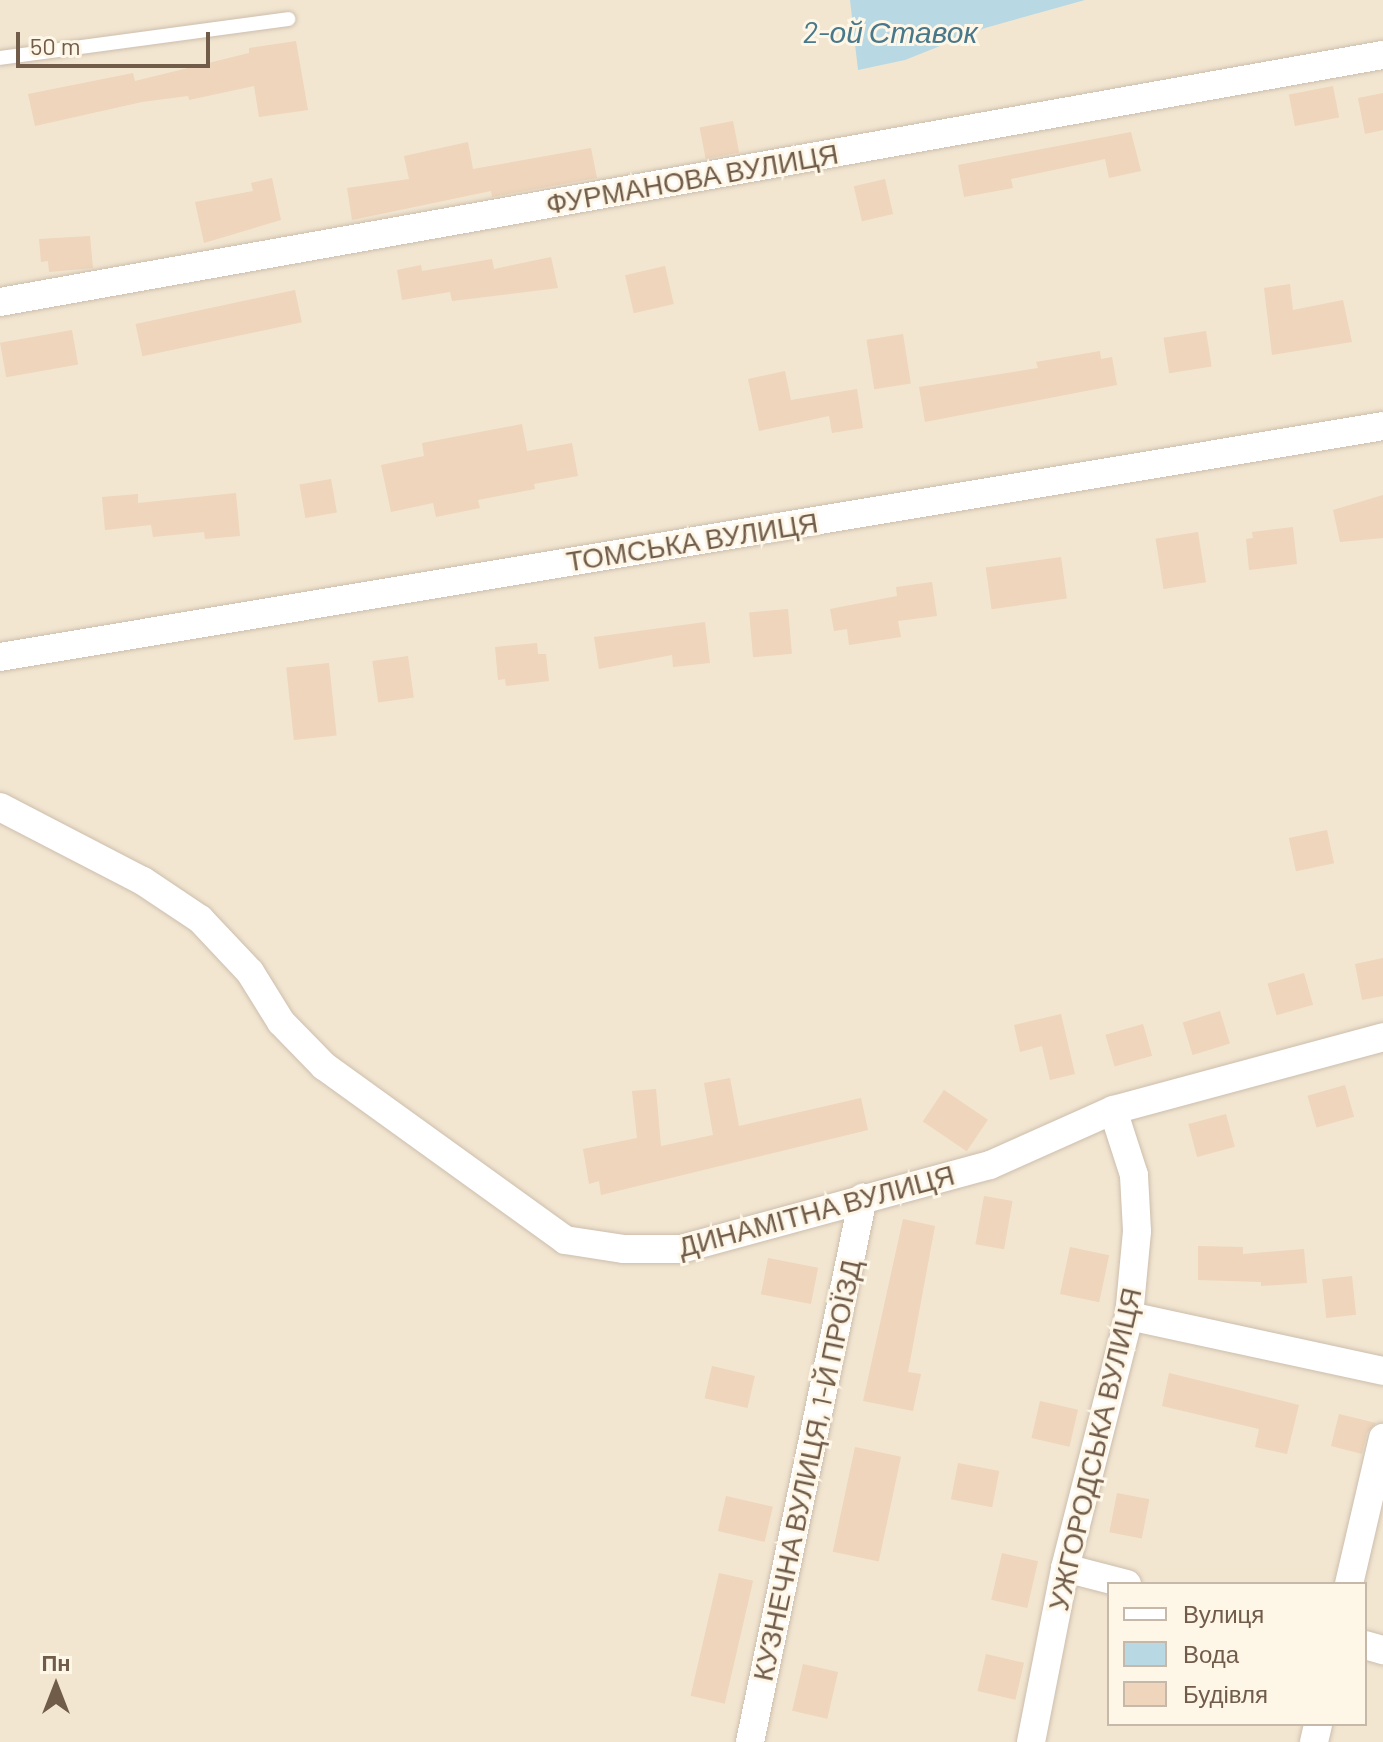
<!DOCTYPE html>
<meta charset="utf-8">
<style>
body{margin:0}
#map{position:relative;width:1383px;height:1742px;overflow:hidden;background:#fbf3e2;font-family:Barlow,sans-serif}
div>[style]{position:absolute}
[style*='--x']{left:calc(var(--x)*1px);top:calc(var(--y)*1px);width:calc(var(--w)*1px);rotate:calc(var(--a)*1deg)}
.residential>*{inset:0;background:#f2e6d1}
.water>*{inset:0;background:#b8d8e3}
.building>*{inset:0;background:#eed5bb;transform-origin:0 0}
.roads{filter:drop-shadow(0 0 2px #cdbead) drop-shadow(0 0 2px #cdbead)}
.service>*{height:14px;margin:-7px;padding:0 7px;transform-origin:7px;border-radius:7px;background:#fff}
.minor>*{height:28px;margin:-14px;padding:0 14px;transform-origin:14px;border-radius:14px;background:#fff}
span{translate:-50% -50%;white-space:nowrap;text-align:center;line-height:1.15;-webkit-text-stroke:6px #fef7e8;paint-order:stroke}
.street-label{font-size:28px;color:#715c4a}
.water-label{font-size:30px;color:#49788a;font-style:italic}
.legend{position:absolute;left:1107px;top:1582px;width:260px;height:144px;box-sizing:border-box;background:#fef7e8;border:2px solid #c6b9a9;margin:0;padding:10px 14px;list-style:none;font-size:24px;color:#715c4a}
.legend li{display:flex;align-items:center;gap:16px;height:40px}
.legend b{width:40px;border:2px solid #c6b9a9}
.north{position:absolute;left:16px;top:1646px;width:80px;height:80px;-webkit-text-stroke:6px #fef7e8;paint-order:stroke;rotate:0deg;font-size:22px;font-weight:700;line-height:32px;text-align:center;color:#715c4a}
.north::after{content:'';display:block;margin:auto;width:28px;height:36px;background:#715c4a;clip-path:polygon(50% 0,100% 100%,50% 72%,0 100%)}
.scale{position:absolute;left:16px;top:32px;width:194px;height:36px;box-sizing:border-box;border:4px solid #715c4a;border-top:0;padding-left:10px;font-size:24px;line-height:28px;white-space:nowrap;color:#715c4a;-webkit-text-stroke:6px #fef7e8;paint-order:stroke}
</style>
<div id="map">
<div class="residential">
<i style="clip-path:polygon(evenodd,0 0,1383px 0,1383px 1742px,0 1742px,0 0,1109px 1584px,1365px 1584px,1365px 1724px,1109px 1724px,1109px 1584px)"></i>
</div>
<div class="water">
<i style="clip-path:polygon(850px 0,1085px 0,985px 28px,905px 60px,858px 70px)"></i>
</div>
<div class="building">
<i style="clip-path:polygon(296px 41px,308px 110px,259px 117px,254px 86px,189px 100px,188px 96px,142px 102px,35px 126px,28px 94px,133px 73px,135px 81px,249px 53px,249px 48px)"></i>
<i style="left:1333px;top:86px;width:32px;height:45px;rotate:79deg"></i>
<i style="clip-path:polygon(1383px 93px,1383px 130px,1365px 134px,1358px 98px)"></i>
<i style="left:733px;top:121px;width:32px;height:34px;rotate:79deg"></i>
<i style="clip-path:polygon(1131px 132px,1141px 171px,1109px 178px,1105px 159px,1011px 179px,1013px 188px,964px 197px,958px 165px)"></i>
<i style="clip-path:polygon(468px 142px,473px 169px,591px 148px,597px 178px,492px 197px,491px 191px,352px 220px,347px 188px,409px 179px,404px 156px)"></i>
<i style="clip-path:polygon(272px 178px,281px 220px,204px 243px,195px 202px,253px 191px,251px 183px)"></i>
<i style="left:885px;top:179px;width:36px;height:32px;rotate:77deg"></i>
<i style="clip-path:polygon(90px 236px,93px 268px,49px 272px,48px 261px,41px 262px,39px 239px)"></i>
<i style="clip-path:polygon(551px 257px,558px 288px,452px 301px,450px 292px,402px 300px,397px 270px,421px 265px,422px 271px,492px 259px,494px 269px)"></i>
<i style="left:665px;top:266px;width:39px;height:41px;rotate:77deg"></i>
<i style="clip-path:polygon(1290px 284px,1293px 310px,1343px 300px,1352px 342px,1272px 355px,1264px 288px)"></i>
<i style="left:295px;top:290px;width:33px;height:163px;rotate:78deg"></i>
<i style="left:72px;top:330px;width:35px;height:73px;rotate:80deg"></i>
<i style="left:1206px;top:331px;width:36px;height:43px;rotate:81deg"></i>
<i style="left:903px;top:334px;width:50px;height:37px;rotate:81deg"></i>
<i style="clip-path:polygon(1100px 351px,1101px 359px,1112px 357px,1117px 385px,925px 422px,919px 387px,1038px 368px,1036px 362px)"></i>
<i style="clip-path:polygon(785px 371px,791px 400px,857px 389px,863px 428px,832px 433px,829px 416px,759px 431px,748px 379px)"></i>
<i style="clip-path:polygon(522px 424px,527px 451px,572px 443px,578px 476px,534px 484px,535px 489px,478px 500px,480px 508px,436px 517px,433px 503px,391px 512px,381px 465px,424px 456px,422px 443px)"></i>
<i style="left:331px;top:479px;width:34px;height:32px;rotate:80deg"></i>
<i style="clip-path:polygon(236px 493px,240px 536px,205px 539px,204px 532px,153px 537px,151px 525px,105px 530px,102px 497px,138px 494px,138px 503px)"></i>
<i style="clip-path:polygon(1383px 495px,1383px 538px,1340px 542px,1333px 510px)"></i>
<i style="clip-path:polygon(1293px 527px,1297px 564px,1249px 570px,1246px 539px,1253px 538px,1252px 532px)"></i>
<i style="left:1198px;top:532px;width:51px;height:43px;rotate:81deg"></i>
<i style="left:1061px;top:557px;width:42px;height:76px;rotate:82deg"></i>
<i style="clip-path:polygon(932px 582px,937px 616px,898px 621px,901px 637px,849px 645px,847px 629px,834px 631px,830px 609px,897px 596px,896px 587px)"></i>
<i style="left:788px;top:609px;width:45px;height:39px;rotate:85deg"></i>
<i style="clip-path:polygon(705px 622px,710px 663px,673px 667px,672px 655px,599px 669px,594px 637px)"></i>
<i style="clip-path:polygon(537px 643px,538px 654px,546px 654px,549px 681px,506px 686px,505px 679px,498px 680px,495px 647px)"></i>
<i style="left:408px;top:656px;width:42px;height:36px;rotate:82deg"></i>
<i style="left:329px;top:663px;width:73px;height:43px;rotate:84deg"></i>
<i style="left:1327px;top:830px;width:34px;height:39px;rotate:78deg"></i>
<i style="clip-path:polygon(1383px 958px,1383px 996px,1362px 1000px,1355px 964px)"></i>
<i style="left:1304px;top:973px;width:33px;height:38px;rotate:74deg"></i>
<i style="left:1220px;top:1011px;width:34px;height:39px;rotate:73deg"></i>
<i style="clip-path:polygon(1061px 1014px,1075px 1074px,1050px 1080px,1042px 1046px,1020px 1052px,1014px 1025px)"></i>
<i style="left:1143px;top:1024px;width:33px;height:39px;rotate:74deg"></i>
<i style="clip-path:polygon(730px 1078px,739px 1126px,861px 1098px,868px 1130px,601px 1195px,599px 1181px,589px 1184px,583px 1149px,637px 1138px,632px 1091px,656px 1089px,661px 1146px,713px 1135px,704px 1083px)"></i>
<i style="left:1345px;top:1085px;width:33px;height:39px;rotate:74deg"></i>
<i style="left:944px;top:1090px;width:53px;height:38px;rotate:34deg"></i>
<i style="left:1226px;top:1114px;width:34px;height:39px;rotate:75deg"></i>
<i style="left:984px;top:1196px;width:29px;height:49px;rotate:10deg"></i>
<i style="clip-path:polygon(903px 1219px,935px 1226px,908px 1372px,921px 1374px,913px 1411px,863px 1401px)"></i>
<i style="clip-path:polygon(1198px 1246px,1243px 1247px,1243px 1254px,1304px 1249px,1307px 1283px,1261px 1286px,1261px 1282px,1198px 1280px)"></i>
<i style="left:1070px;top:1247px;width:40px;height:48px;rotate:12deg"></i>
<i style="left:768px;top:1258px;width:51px;height:37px;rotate:11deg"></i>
<i style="left:1352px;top:1276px;width:39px;height:30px;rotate:84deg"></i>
<i style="left:712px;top:1366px;width:44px;height:33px;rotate:13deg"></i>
<i style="clip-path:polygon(1169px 1373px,1299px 1405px,1287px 1454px,1255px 1447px,1259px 1429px,1162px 1406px)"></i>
<i style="left:1040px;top:1401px;width:39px;height:38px;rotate:13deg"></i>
<i style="clip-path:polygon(1339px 1414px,1376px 1423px,1367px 1433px,1362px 1454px,1331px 1446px)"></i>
<i style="left:855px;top:1447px;width:47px;height:107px;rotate:12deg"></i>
<i style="left:958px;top:1463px;width:42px;height:37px;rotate:11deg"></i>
<i style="left:1117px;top:1493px;width:33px;height:40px;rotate:11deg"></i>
<i style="left:726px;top:1496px;width:48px;height:36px;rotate:13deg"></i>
<i style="left:1002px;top:1553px;width:37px;height:48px;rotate:13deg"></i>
<i style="left:719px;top:1573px;width:35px;height:126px;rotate:13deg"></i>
<i style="left:986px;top:1654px;width:39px;height:38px;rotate:13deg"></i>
<i style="left:803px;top:1664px;width:36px;height:48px;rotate:13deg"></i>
</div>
<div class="roads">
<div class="service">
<i style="--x:0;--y:58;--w:291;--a:-7.7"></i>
</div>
<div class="minor">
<i style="--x:0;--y:302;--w:1405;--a:-10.13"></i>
<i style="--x:0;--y:657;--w:1402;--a:-9.48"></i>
<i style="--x:0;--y:807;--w:161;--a:27.4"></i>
<i style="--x:143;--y:881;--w:69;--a:33.7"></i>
<i style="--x:200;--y:919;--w:73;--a:46.7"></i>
<i style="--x:250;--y:972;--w:59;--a:58.2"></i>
<i style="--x:281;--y:1022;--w:62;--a:45.7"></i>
<i style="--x:324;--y:1066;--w:297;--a:35.8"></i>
<i style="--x:565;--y:1240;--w:60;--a:8.7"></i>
<i style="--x:624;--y:1249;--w:57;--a:0"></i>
<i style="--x:681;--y:1249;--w:320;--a:-15.2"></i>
<i style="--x:990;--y:1165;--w:135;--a:-24.1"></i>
<i style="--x:1113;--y:1110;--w:280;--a:-15.1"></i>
<i style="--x:1129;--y:1316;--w:260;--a:12.2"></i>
<i style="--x:1065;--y:1568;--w:64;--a:14.5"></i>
<i style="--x:1349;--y:1584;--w:150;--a:-76.9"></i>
<i style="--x:1365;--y:1645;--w:19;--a:16"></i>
<i style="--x:750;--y:1742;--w:556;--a:-78.27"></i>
<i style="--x:1031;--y:1742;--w:177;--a:-78.9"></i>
<i style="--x:1065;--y:1568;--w:260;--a:-75.7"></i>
<i style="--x:1129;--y:1316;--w:85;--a:-84.6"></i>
<i style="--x:1137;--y:1231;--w:56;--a:-93.1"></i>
<i style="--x:1134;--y:1175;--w:68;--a:-107.9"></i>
<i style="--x:1314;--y:1742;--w:18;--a:-77"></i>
</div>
</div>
<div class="street-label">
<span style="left:692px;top:178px;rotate:-10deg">ФУРМАНОВА ВУЛИЦЯ</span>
<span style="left:692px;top:541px;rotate:-9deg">ТОМСЬКА ВУЛИЦЯ</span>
<span style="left:816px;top:1210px;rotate:-15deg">ДИНАМІТНА ВУЛИЦЯ</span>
<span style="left:1094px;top:1449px;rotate:-77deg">УЖГОРОДСЬКА ВУЛИЦЯ</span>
<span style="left:806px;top:1470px;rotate:-78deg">КУЗНЕЧНА ВУЛИЦЯ, 1-Й ПРОЇЗД</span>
</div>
<div class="water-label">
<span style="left:890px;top:31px">2-ой Ставок</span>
</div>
<ul class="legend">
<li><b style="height:10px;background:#fff"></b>Вулиця</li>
<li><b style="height:22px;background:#b8d8e3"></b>Вода</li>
<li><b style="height:22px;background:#eed5bb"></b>Будівля</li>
</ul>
<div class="north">Пн</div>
<div class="scale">50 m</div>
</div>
